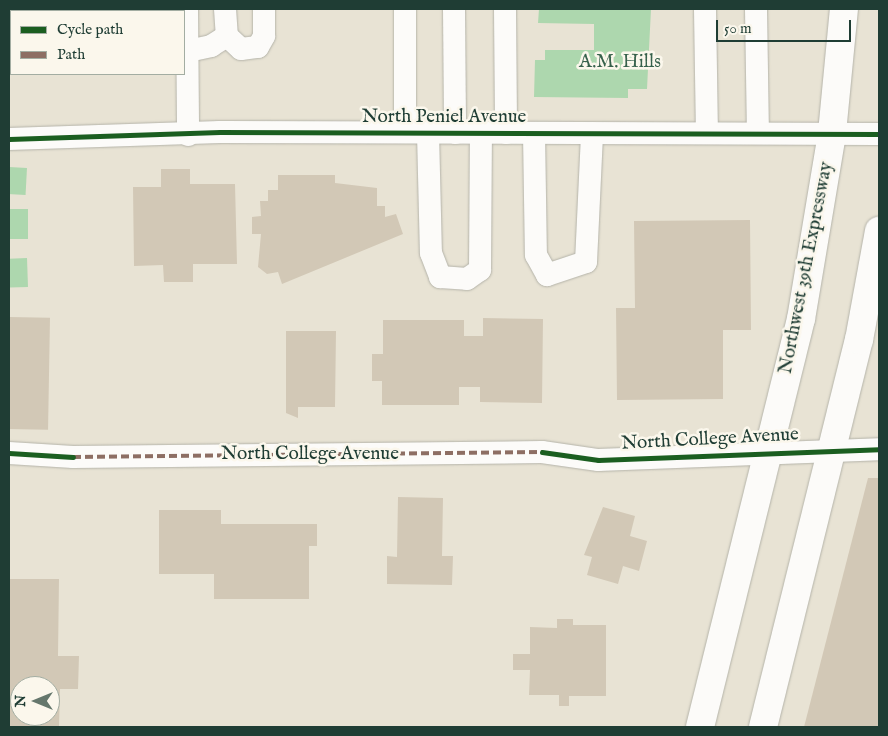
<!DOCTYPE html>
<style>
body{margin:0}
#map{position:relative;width:888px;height:736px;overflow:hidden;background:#e8e3d4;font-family:"IM FELL English",serif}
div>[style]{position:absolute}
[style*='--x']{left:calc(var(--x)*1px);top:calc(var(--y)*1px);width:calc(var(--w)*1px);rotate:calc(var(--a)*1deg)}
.green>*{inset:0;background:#add7ae;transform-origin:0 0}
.building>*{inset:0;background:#d2c8b6;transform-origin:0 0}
.roads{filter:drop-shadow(0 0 1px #b4b3a9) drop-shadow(0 0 1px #b4b3a9)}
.minor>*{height:22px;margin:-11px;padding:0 11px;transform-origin:11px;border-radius:11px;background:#fcfbf9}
.highway>*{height:28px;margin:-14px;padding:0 14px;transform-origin:14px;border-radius:14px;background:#fcfbf9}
.quiet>*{height:4px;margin-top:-2px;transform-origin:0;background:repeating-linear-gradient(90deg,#8d6e63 0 8px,transparent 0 12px)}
.cycleway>*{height:5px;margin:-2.5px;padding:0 2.5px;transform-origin:2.5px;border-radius:2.5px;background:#1b5e20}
span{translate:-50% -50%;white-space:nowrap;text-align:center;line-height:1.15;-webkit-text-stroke:5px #fbf7ec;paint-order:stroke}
.park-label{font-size:19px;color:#36614b}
.street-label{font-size:19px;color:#1f3d34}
.frame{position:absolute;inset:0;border:10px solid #1f3d34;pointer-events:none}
.legend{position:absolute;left:10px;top:10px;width:175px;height:65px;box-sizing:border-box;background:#fbf7ec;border:1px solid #a3ada2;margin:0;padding:6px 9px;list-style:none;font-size:15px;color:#1f3d34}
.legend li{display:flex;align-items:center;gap:10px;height:25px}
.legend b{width:25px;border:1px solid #a3ada2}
.north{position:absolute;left:10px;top:676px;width:50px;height:50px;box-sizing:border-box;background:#fbf7ec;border:1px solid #a3ada2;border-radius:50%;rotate:270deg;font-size:14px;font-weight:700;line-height:20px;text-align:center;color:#1f3d34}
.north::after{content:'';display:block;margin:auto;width:18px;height:22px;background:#65776c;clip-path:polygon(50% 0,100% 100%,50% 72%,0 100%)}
.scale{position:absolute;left:716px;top:20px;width:135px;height:22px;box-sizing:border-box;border:2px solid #1f3d34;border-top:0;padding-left:6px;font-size:15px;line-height:18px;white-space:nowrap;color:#1f3d34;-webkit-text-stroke:4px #fbf7ec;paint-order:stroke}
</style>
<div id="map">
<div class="green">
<i style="clip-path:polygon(539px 9px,651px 9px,647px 89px,628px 89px,628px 98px,534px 97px,535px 60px,545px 60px,545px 50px,594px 50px,594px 24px,538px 23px)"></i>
<i style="left:9px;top:167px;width:18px;height:27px;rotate:3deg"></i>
<i style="left:9px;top:209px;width:19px;height:30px"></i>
<i style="left:27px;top:258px;width:29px;height:18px;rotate:88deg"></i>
</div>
<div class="building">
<i style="clip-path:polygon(161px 169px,190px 169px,190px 184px,235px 184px,237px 264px,193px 264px,193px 282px,164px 282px,163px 265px,134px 266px,133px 187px,161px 187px)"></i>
<i style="clip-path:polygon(278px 175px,335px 175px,335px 183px,377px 188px,377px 206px,385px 206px,385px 217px,396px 214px,403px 234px,282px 284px,278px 272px,267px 274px,258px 267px,261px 234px,252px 234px,252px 217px,261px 216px,260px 201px,268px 201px,268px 190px,278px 190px)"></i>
<i style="clip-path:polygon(750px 220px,751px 330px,723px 330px,723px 399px,617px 400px,616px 308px,635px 308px,634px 221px)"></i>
<i style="left:9px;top:317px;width:41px;height:112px;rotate:1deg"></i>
<i style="clip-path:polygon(483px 318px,543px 319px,542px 403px,480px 402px,480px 387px,459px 387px,459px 405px,382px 405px,382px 381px,372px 381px,372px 354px,383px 354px,383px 320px,464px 320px,464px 336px,483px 336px)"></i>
<i style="clip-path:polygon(286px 331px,336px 331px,335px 407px,298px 407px,298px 418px,286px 413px)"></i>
<i style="clip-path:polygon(868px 478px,879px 478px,879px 727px,804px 727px)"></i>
<i style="clip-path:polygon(398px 497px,443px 498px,442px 556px,453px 556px,452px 585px,387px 584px,387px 556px,397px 557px)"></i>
<i style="clip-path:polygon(603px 507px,635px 516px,630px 536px,647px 541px,639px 571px,623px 566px,618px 584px,587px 575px,592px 557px,584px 555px)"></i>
<i style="clip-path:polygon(159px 510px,221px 510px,221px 524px,317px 524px,317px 546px,309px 546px,309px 599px,214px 599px,214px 574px,159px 574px)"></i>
<i style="clip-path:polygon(evenodd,9px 579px,59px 579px,58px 656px,79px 656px,78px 689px,60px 689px,59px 727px,9px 727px,9px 579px,20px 686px,50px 686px,50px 716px,20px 716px,20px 686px)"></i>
<i style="clip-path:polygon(557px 619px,573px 619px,573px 625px,606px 625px,606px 696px,569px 696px,569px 706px,559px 706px,559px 695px,529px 695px,530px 670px,513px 670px,513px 654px,530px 654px,530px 627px,557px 628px)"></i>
</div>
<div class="roads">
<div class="minor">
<i style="--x:187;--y:9;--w:126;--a:89.5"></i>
<i style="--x:225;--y:9;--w:27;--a:86"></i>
<i style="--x:227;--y:36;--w:19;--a:43"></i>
<i style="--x:241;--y:49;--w:17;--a:-7"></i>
<i style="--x:258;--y:47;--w:13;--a:-61"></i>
<i style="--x:264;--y:36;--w:27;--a:-90"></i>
<i style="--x:454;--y:9;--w:124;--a:89.5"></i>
<i style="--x:505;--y:9;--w:124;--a:89.5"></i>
<i style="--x:705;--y:9;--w:123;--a:89.1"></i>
<i style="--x:756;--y:9;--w:124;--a:89.1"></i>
<i style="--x:9;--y:11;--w:2;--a:27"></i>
<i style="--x:9;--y:45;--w:5;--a:-68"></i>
<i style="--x:188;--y:51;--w:24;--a:-12"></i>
<i style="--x:211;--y:46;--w:19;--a:-32"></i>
<i style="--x:405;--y:132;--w:123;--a:-90"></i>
<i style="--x:428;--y:133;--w:120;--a:88.6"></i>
<i style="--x:431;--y:253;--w:26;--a:69"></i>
<i style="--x:440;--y:277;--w:27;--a:4"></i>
<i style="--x:467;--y:279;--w:16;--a:-35"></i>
<i style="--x:480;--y:270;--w:137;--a:-89.6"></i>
<i style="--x:534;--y:133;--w:122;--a:89.1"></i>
<i style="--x:536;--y:255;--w:23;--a:61"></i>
<i style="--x:547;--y:275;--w:41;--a:-18.4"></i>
<i style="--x:586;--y:262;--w:129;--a:-87.3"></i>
<i style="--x:9;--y:139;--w:211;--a:-1.9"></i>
<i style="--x:220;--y:132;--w:659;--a:0.17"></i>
<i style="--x:9;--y:453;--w:64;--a:3.6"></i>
<i style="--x:73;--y:457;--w:469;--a:-0.6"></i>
<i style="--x:542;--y:452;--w:57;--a:8.1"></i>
<i style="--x:598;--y:460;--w:281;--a:-2.2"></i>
</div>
<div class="highway">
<i style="--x:700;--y:727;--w:420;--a:-76.1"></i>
<i style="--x:801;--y:319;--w:189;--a:-80.5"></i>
<i style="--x:832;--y:133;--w:125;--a:-84.5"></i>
<i style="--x:763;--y:727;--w:399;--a:-76.1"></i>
<i style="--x:859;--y:340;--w:111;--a:-79.6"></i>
</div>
</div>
<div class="quiet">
<i style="--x:73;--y:457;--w:469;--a:-0.6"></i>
</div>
<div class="cycleway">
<i style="--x:9;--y:139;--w:211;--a:-1.9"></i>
<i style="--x:220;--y:132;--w:659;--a:0.17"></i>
<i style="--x:542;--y:452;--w:57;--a:8.1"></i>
<i style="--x:598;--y:460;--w:281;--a:-2.2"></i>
<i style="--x:9;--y:453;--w:64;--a:3.6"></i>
</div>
<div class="park-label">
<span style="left:620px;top:63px">A.M. Hills</span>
</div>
<div class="street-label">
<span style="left:444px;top:118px">North Peniel Avenue</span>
<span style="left:807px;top:268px;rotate:-79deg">Northwest 39th Expressway</span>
<span style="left:710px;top:440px;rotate:-3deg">North College Avenue</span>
<span style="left:310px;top:455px">North College Avenue</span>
</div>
<div class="frame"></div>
<ul class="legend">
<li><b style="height:6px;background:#1b5e20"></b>Cycle path</li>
<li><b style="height:6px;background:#8d6e63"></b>Path</li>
</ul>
<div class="north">N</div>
<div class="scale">50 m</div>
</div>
